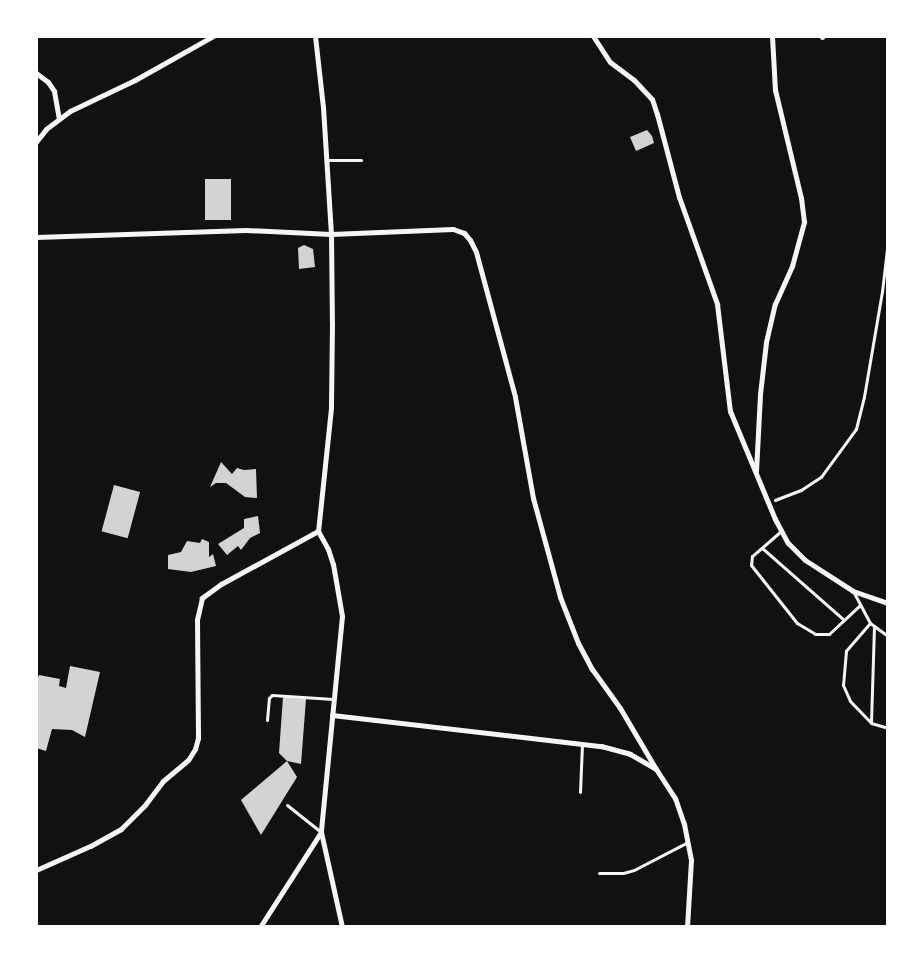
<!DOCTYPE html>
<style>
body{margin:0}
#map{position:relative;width:924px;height:963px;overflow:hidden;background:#111;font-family:"Alegreya Sans",sans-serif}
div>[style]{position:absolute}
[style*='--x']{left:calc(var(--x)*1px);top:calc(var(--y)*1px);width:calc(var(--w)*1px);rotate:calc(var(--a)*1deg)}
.building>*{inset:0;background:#d3d3d3;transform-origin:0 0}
.path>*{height:2.5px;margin:-1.25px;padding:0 1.25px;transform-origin:1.25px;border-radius:1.25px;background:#f5f5f5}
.service>*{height:3px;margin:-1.5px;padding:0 1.5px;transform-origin:1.5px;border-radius:1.5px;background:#f5f5f5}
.minor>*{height:5px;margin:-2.5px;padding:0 2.5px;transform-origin:2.5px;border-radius:2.5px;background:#f5f5f5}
span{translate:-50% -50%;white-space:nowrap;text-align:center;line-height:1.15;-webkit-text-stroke:4px #fff;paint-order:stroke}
.frame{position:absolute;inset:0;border:38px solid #fff;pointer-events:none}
</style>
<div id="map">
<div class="building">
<i style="clip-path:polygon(647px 130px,652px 136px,654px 143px,636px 151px,630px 137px)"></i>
<i style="left:231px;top:179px;width:41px;height:26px;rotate:90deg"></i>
<i style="clip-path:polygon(304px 245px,313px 249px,315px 267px,299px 269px,298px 248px)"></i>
<i style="clip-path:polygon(221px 462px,232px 474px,237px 468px,244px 470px,256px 469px,257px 498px,245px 497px,226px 483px,216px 483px,210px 487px)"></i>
<i style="left:114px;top:485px;width:27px;height:48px;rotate:15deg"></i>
<i style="clip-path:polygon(258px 516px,260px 533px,250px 538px,241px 550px,238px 546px,227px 555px,218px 544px,244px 528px,244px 519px)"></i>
<i style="clip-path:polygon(202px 539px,209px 542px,209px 557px,213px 554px,216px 566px,191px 572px,168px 569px,168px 555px,181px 552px,187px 541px,200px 543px)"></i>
<i style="clip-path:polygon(70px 666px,100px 672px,85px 737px,72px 730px,52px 729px,46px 751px,36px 748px,36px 683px,39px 675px,60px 679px,59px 686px,66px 688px)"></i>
<i style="clip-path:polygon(283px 697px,306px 699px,301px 764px,287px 761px,279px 753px)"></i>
<i style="clip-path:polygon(287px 761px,297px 777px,261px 835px,241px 800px)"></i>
</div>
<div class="path">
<i style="--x:775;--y:500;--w:28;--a:-21"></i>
<i style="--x:801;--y:490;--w:24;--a:-33"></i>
<i style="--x:821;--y:477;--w:59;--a:-53.9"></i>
<i style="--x:856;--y:429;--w:33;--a:-76"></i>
<i style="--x:864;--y:397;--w:107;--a:-80.3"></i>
<i style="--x:882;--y:292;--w:52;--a:-83.4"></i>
</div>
<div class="service">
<i style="--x:327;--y:160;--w:34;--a:0"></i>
<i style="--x:781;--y:531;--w:38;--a:139"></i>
<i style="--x:752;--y:556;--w:9;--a:96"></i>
<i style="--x:751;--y:565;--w:74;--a:51.6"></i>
<i style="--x:797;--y:623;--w:21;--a:31"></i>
<i style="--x:815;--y:634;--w:14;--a:0"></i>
<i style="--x:829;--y:634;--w:42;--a:-43.1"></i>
<i style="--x:762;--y:548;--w:109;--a:41.3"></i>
<i style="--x:853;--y:591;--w:36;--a:62"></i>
<i style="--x:870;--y:623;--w:22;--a:36"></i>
<i style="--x:870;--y:623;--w:37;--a:131"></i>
<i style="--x:846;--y:651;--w:34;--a:95"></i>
<i style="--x:843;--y:685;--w:17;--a:66"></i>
<i style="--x:850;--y:701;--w:30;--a:46"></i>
<i style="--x:871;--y:723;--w:18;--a:16"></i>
<i style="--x:267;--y:720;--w:22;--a:-85"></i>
<i style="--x:269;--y:698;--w:4;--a:-45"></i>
<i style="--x:272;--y:695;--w:61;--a:3.8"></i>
<i style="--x:871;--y:722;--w:96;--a:-88.2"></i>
<i style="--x:580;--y:792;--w:48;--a:-87.6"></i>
<i style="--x:287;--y:805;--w:43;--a:38.5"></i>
<i style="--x:599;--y:873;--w:24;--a:0"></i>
<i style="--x:623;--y:873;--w:11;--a:-15"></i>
<i style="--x:634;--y:870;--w:61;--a:-27.4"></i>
</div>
<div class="minor">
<i style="--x:315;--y:36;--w:71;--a:83.6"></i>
<i style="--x:323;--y:107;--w:127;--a:86.4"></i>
<i style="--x:331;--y:234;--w:122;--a:-2.3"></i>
<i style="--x:453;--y:229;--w:12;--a:20"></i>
<i style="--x:464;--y:233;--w:9;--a:49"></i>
<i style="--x:470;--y:240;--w:13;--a:63"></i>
<i style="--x:476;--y:252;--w:150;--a:74.9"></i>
<i style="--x:515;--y:397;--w:103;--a:79.9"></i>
<i style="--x:533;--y:498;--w:103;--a:74.7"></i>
<i style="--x:560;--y:597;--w:49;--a:68.6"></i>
<i style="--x:578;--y:643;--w:30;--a:62"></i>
<i style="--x:592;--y:669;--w:48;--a:54.3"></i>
<i style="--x:620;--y:708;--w:71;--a:59.5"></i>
<i style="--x:593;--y:36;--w:31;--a:57"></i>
<i style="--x:610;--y:62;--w:30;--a:37"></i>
<i style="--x:634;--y:80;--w:26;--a:47"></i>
<i style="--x:652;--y:99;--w:16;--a:72"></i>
<i style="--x:657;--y:114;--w:86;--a:75.2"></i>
<i style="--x:679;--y:197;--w:114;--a:70.4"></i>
<i style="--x:717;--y:304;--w:108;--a:83.1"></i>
<i style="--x:730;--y:411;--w:117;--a:67.4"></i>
<i style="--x:775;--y:519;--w:27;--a:62"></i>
<i style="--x:788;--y:543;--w:24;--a:45"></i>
<i style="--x:805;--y:560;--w:57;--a:32.9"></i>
<i style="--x:853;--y:591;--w:37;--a:19"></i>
<i style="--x:822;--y:36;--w:1;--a:90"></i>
<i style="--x:36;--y:73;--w:15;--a:37"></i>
<i style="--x:48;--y:82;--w:11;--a:56"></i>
<i style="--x:54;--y:91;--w:28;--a:80"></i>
<i style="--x:36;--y:142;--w:16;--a:-52"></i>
<i style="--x:46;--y:129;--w:30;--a:-37"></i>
<i style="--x:70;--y:111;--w:72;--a:-25.5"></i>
<i style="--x:135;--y:80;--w:90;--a:-29.4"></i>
<i style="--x:36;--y:237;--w:210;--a:-1.9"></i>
<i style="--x:246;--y:230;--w:85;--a:2.7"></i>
<i style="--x:331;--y:234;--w:89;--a:89.4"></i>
<i style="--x:332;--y:323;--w:85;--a:90.7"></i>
<i style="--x:331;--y:408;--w:124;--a:96"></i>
<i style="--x:318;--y:531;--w:111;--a:151.3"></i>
<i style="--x:221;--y:584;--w:24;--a:144"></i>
<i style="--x:202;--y:598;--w:23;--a:103"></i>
<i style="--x:197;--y:620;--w:118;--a:89.5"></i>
<i style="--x:198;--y:738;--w:11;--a:105"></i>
<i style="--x:195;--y:749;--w:13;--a:122"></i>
<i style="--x:188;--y:760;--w:33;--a:140"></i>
<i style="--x:163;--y:781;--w:31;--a:127"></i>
<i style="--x:144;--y:806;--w:33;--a:135"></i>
<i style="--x:121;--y:829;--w:35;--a:151"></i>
<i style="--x:90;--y:846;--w:59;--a:156"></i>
<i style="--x:756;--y:471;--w:77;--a:-87"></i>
<i style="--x:760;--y:394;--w:52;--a:-83.4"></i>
<i style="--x:766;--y:342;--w:39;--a:-77"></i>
<i style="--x:775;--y:304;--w:42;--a:-65.9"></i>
<i style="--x:792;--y:266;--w:46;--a:-74.7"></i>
<i style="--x:804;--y:222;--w:24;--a:-97"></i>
<i style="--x:801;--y:198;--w:111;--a:-103.5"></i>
<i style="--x:775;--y:90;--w:54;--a:-93.2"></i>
<i style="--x:318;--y:531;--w:21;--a:61"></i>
<i style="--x:328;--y:549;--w:16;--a:72"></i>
<i style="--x:333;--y:564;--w:53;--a:80.2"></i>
<i style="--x:342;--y:616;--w:217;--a:95.6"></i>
<i style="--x:321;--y:832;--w:97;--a:77.5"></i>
<i style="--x:332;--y:715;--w:271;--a:6.6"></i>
<i style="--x:601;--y:746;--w:30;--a:15"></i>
<i style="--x:630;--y:754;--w:30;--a:30"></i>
<i style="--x:656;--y:769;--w:35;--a:57"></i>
<i style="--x:675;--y:798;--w:28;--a:71"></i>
<i style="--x:684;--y:824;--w:37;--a:79"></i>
<i style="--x:691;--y:860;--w:67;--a:93.4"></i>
<i style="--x:260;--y:927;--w:113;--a:-57.3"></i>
</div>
<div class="frame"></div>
</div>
